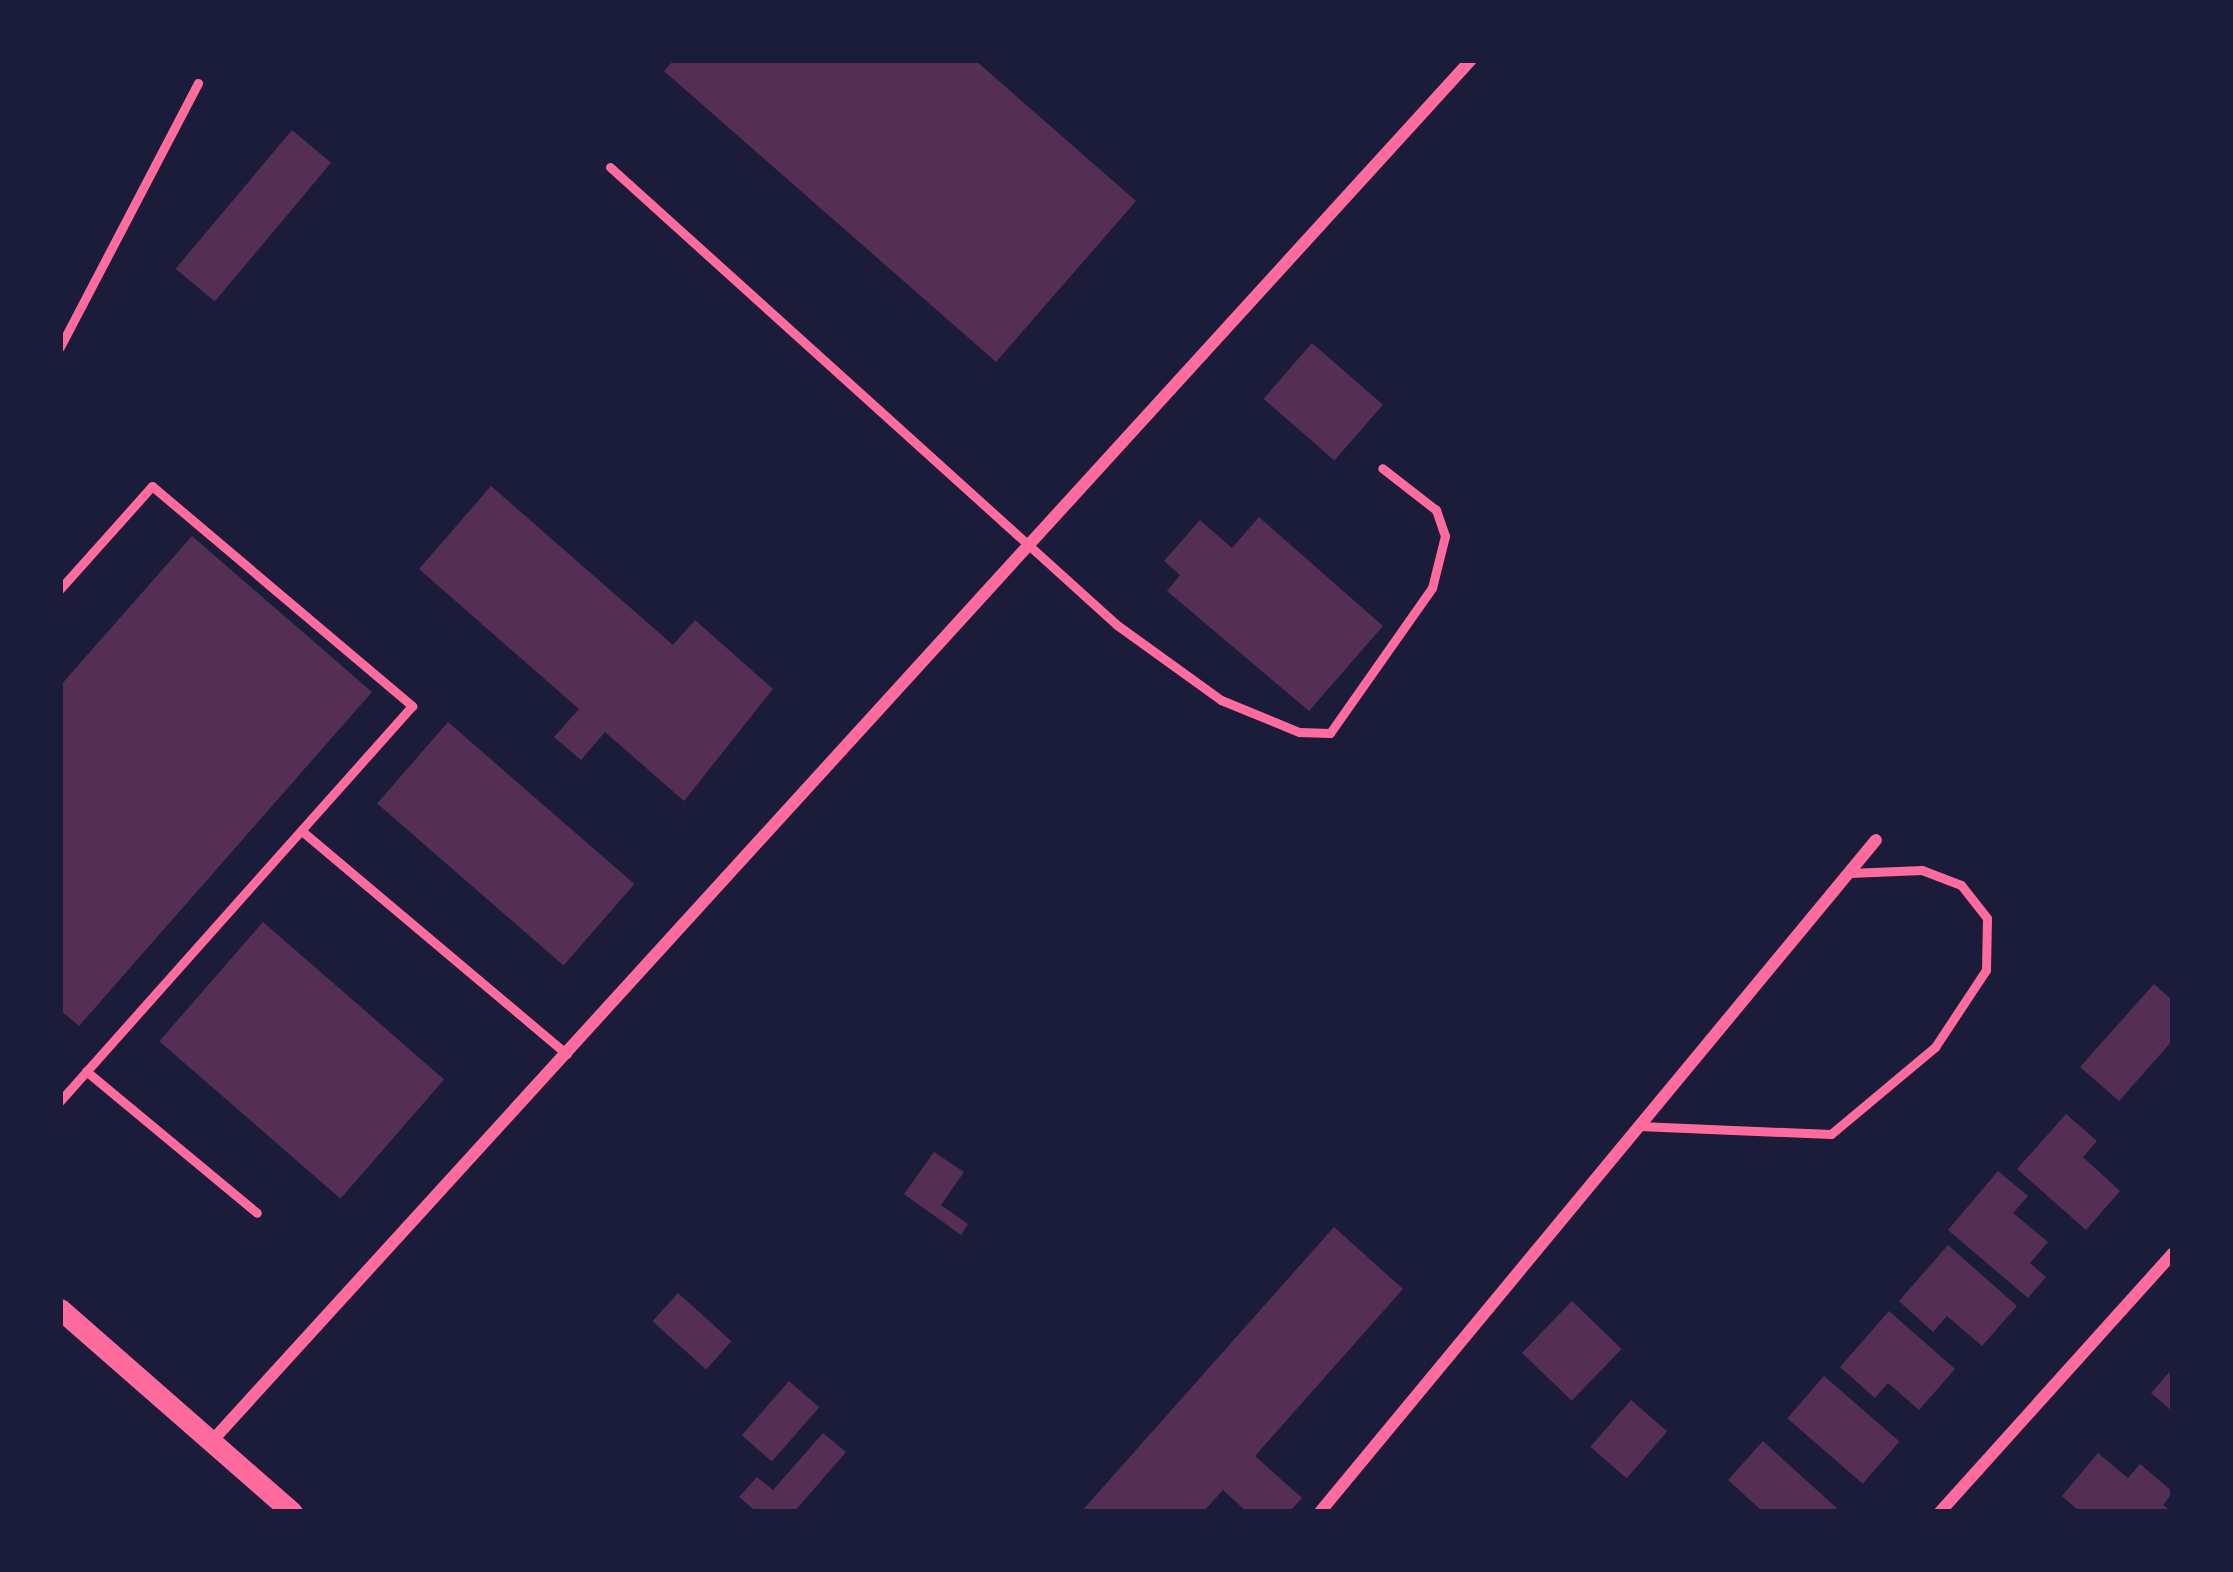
<!DOCTYPE html>
<style>
body{margin:0}
#map{position:relative;width:2233px;height:1572px;overflow:hidden;background:#1b1b3a;font-family:"Work Sans",sans-serif}
div>[style]{position:absolute}
[style*='--x']{left:calc(var(--x)*1px);top:calc(var(--y)*1px);width:calc(var(--w)*1px);rotate:calc(var(--a)*1deg)}
.building>*{inset:0;background:#542f53;transform-origin:0 0}
.service>*{height:9px;margin:-4.5px;padding:0 4.5px;transform-origin:4.5px;border-radius:4.5px;background:#ff6b9d}
.minor>*{height:12px;margin:-6px;padding:0 6px;transform-origin:6px;border-radius:6px;background:#ff6b9d}
.tertiary>*{height:21px;margin:-10.5px;padding:0 10.5px;transform-origin:10.5px;border-radius:10.5px;background:#ff6b9d}
span{translate:-50% -50%;white-space:nowrap;text-align:center;line-height:1.15;-webkit-text-stroke:9px #1b1b3a;paint-order:stroke}
.frame{position:absolute;inset:0;border:63px solid #1b1b3a;pointer-events:none}
</style>
<div id="map">
<div class="building">
<i style="clip-path:polygon(674px 60px,975px 60px,1136px 201px,996px 362px,664px 71px)"></i>
<i style="left:292px;top:130px;width:51px;height:181px;rotate:40deg"></i>
<i style="left:1312px;top:343px;width:94px;height:74px;rotate:41deg"></i>
<i style="clip-path:polygon(491px 486px,673px 645px,695px 620px,773px 689px,684px 801px,605px 732px,581px 760px,554px 737px,579px 709px,419px 569px)"></i>
<i style="clip-path:polygon(1259px 517px,1383px 626px,1309px 711px,1167px 591px,1180px 575px,1164px 561px,1200px 520px,1232px 548px)"></i>
<i style="clip-path:polygon(192px 536px,372px 692px,79px 1026px,60px 1010px,60px 686px)"></i>
<i style="left:448px;top:722px;width:247px;height:108px;rotate:41deg"></i>
<i style="left:263px;top:922px;width:240px;height:158px;rotate:41deg"></i>
<i style="clip-path:polygon(2154px 984px,2173px 1001px,2173px 1040px,2119px 1101px,2080px 1067px)"></i>
<i style="clip-path:polygon(2066px 1114px,2097px 1141px,2083px 1157px,2120px 1191px,2086px 1230px,2017px 1169px)"></i>
<i style="clip-path:polygon(934px 1152px,964px 1172px,941px 1205px,968px 1224px,961px 1235px,904px 1194px)"></i>
<i style="clip-path:polygon(1998px 1171px,2028px 1196px,2013px 1213px,2048px 1242px,2030px 1263px,2046px 1277px,2028px 1298px,1948px 1230px)"></i>
<i style="clip-path:polygon(1334px 1227px,1403px 1289px,1255px 1456px,1302px 1498px,1289px 1512px,1247px 1512px,1223px 1490px,1203px 1512px,1081px 1512px)"></i>
<i style="clip-path:polygon(1948px 1245px,2017px 1306px,1982px 1346px,1947px 1316px,1933px 1332px,1899px 1301px)"></i>
<i style="left:678px;top:1293px;width:72px;height:38px;rotate:42deg"></i>
<i style="left:1572px;top:1301px;width:69px;height:72px;rotate:44deg"></i>
<i style="clip-path:polygon(1889px 1311px,1955px 1369px,1919px 1410px,1888px 1383px,1875px 1398px,1840px 1367px)"></i>
<i style="clip-path:polygon(2173px 1368px,2173px 1412px,2151px 1393px)"></i>
<i style="left:1824px;top:1376px;width:100px;height:56px;rotate:41deg"></i>
<i style="left:789px;top:1381px;width:40px;height:72px;rotate:41deg"></i>
<i style="left:1631px;top:1400px;width:48px;height:62px;rotate:41deg"></i>
<i style="clip-path:polygon(823px 1433px,846px 1452px,794px 1512px,757px 1512px,739px 1497px,757px 1477px,773px 1490px)"></i>
<i style="clip-path:polygon(1763px 1441px,1841px 1512px,1763px 1512px,1728px 1480px)"></i>
<i style="clip-path:polygon(2098px 1453px,2128px 1478px,2140px 1464px,2173px 1492px,2163px 1505px,2172px 1512px,2080px 1512px,2062px 1496px)"></i>
</div>
<div class="service">
<i style="--x:610;--y:167;--w:683;--a:42.09"></i>
<i style="--x:1117;--y:625;--w:128;--a:35.8"></i>
<i style="--x:1221;--y:700;--w:84;--a:22.3"></i>
<i style="--x:1299;--y:732;--w:31;--a:2"></i>
<i style="--x:1330;--y:733;--w:177;--a:-54.9"></i>
<i style="--x:1432;--y:588;--w:54;--a:-76"></i>
<i style="--x:1445;--y:536;--w:28;--a:-109"></i>
<i style="--x:1436;--y:510;--w:68;--a:-142.1"></i>
<i style="--x:60;--y:347;--w:298;--a:-62.4"></i>
<i style="--x:60;--y:589;--w:138;--a:-48.2"></i>
<i style="--x:152;--y:486;--w:341;--a:40.2"></i>
<i style="--x:412;--y:706;--w:529;--a:131.71"></i>
<i style="--x:303;--y:832;--w:345;--a:40.1"></i>
<i style="--x:86;--y:1071;--w:222;--a:39.7"></i>
<i style="--x:1639;--y:1126;--w:192;--a:2.4"></i>
<i style="--x:1831;--y:1134;--w:136;--a:-39.9"></i>
<i style="--x:1935;--y:1047;--w:92;--a:-56.5"></i>
<i style="--x:1986;--y:970;--w:52;--a:-88.9"></i>
<i style="--x:1987;--y:918;--w:42;--a:-128.2"></i>
<i style="--x:1961;--y:885;--w:42;--a:-159"></i>
<i style="--x:1922;--y:870;--w:73;--a:177.6"></i>
</div>
<div class="minor">
<i style="--x:212;--y:1441;--w:1869;--a:-47.65"></i>
<i style="--x:1320;--y:1512;--w:872;--a:-50.4"></i>
<i style="--x:1940;--y:1512;--w:348;--a:-48"></i>
</div>
<div class="tertiary">
<i style="--x:60;--y:1309;--w:308;--a:41.2"></i>
</div>
<div class="frame"></div>
</div>
